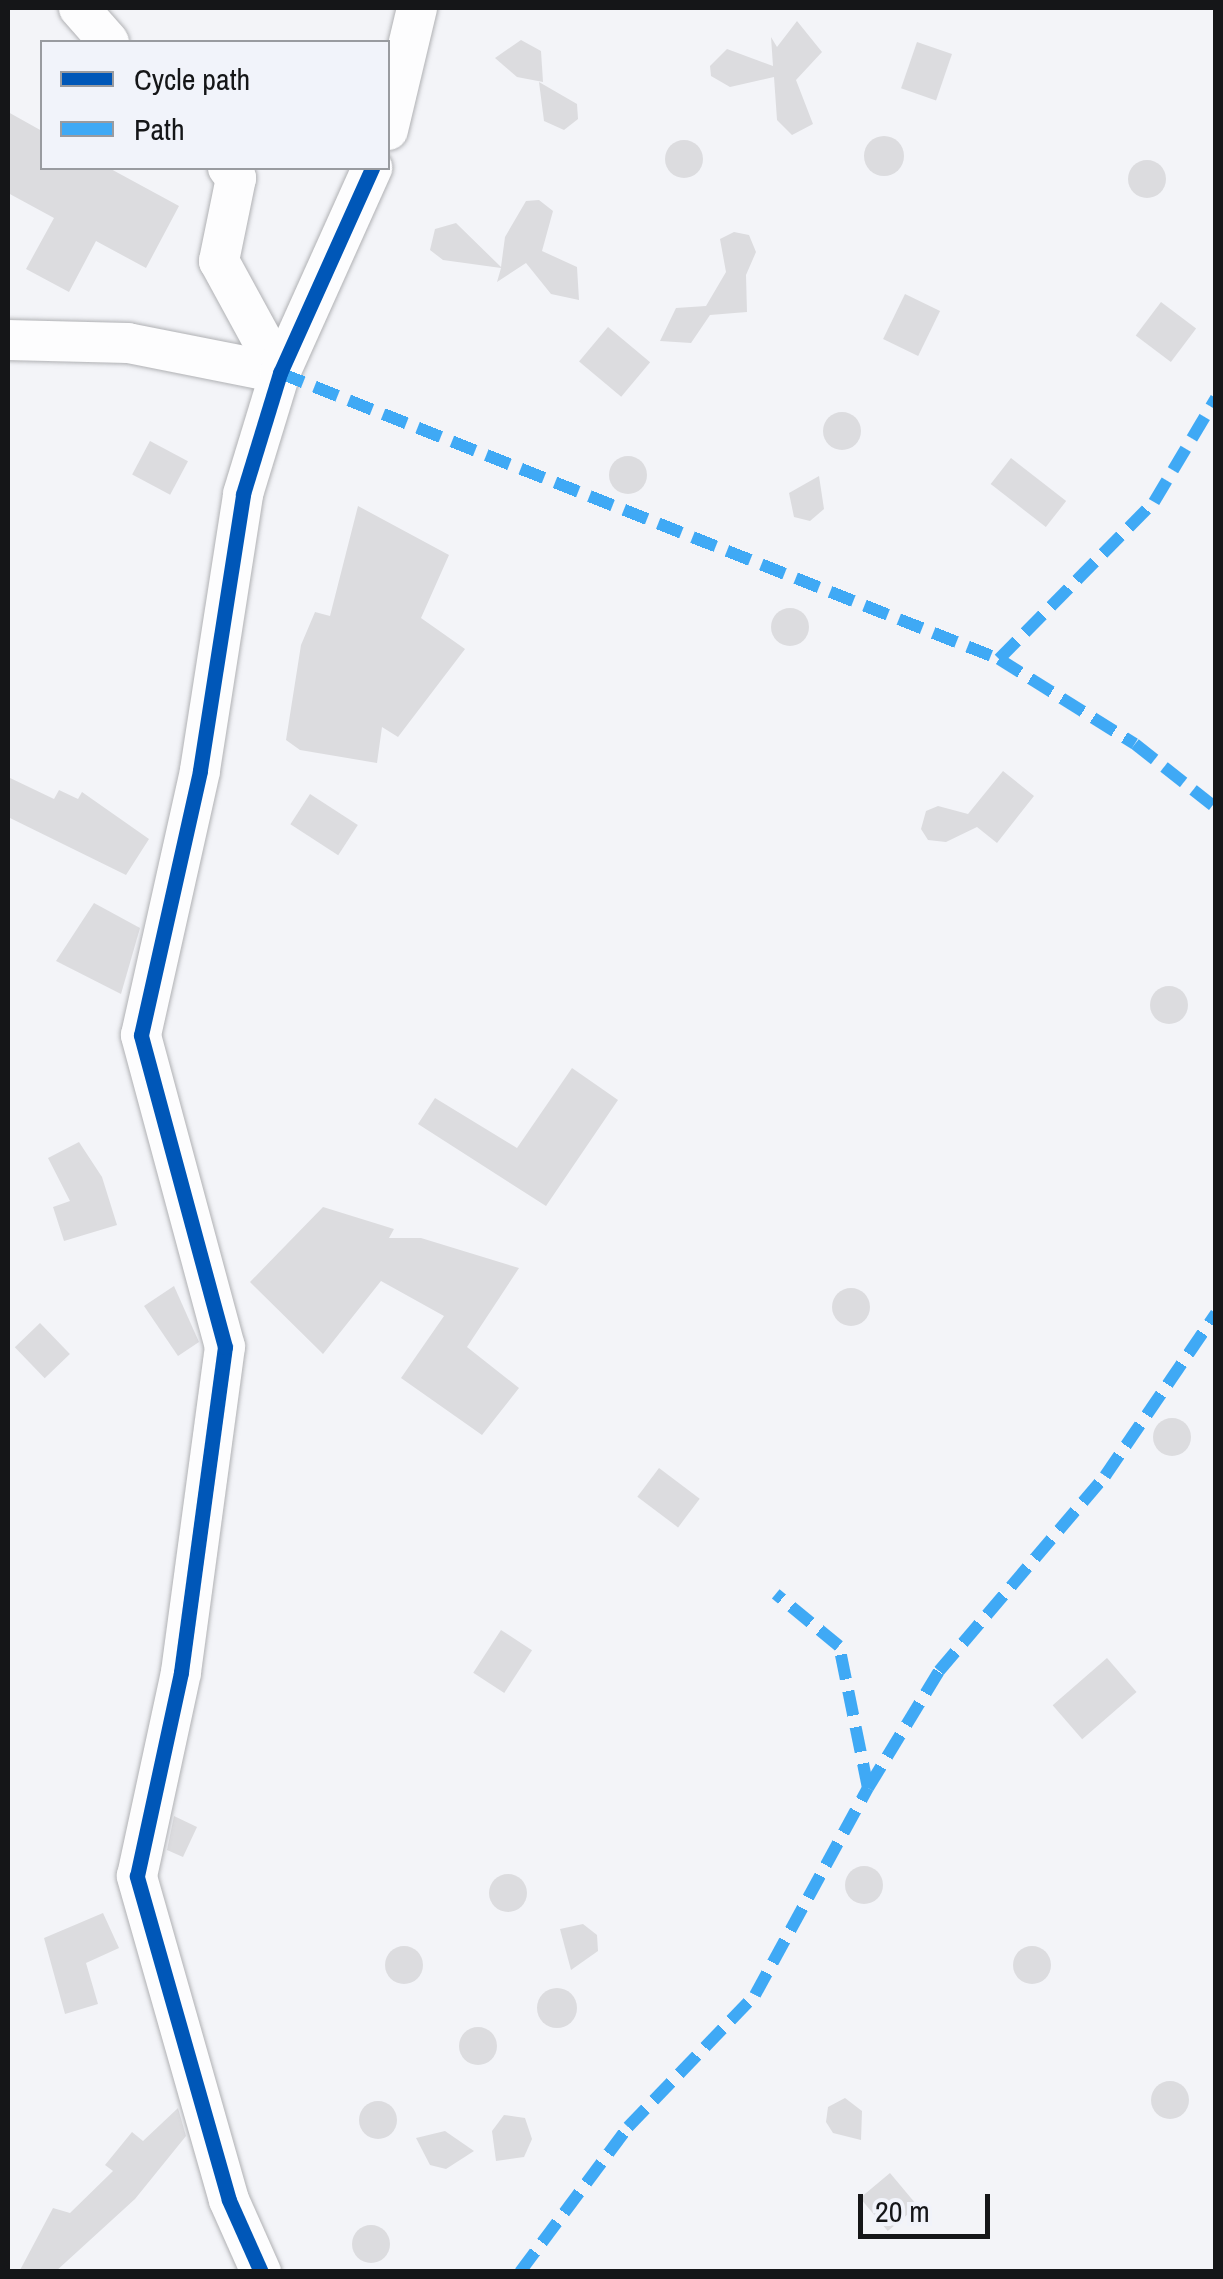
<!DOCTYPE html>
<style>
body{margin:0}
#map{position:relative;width:1223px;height:2279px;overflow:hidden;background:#f3f4f8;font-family:"Archivo Narrow",sans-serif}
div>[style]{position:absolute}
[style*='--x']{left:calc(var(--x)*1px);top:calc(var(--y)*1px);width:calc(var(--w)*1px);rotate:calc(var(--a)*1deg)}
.building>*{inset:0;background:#dcdcdf;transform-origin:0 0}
.round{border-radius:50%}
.roads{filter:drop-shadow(0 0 2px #b0b1b4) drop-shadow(0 0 2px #b0b1b4)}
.minor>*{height:40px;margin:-20px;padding:0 20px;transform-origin:20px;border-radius:20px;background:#fdfdfe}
.quiet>*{height:12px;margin-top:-6px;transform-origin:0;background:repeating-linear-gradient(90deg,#3fa9f5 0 25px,transparent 0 37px)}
.cycleway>*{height:15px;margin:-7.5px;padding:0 7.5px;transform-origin:7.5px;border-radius:7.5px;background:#0057b8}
span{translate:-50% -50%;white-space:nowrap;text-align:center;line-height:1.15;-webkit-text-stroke:8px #f1f3fa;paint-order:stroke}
.frame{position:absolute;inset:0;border:10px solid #151618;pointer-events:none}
.legend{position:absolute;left:40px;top:40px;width:350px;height:130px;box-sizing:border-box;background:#f1f3fa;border:2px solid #999ba0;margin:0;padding:12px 18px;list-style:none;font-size:30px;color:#151618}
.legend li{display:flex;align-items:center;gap:20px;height:50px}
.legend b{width:50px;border:2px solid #999ba0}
.scale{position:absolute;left:858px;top:2194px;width:132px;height:45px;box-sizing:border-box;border:5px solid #151618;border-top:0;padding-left:12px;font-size:30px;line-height:35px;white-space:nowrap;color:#151618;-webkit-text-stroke:8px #f1f3fa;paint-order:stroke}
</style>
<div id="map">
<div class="building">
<i style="clip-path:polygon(797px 21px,822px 52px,796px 80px,813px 124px,792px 135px,777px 120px,774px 77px,730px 87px,711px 76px,710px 66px,727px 49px,773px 66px,771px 37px,777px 47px)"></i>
<i style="clip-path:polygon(521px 40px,541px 51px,543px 82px,517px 77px,495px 58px)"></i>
<i style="left:917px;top:42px;width:37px;height:49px;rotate:19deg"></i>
<i style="clip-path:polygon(539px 82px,577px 104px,578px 119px,564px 130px,544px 121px)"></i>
<i style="clip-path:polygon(8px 112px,42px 131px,42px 168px,109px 168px,179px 206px,146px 268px,96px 241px,69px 292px,26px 269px,54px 218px,8px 193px)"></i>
<i class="round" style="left:864px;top:136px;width:40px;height:40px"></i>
<i class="round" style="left:665px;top:140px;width:38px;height:38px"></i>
<i class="round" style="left:1128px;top:160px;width:38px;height:38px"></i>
<i style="clip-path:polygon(526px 201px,539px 200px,553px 211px,542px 251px,577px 267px,579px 300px,551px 294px,526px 263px,497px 282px,501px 268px,443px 260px,430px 250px,435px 229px,456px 223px,501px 267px,505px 237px)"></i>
<i style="clip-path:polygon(734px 232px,749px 235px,756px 252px,746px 275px,747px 312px,710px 315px,691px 343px,660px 341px,676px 308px,706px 306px,726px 272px,720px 239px)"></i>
<i style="left:905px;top:294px;width:39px;height:50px;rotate:26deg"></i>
<i style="left:1161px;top:302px;width:44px;height:42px;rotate:37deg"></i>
<i style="left:608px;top:327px;width:55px;height:45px;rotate:40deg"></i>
<i class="round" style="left:823px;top:412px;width:38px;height:38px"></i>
<i style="left:150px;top:441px;width:43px;height:38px;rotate:28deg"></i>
<i class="round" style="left:609px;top:456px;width:38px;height:38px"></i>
<i style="left:1011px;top:458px;width:70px;height:33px;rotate:38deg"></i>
<i style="clip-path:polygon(819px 476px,824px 509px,810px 521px,794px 517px,789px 493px)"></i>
<i style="clip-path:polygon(358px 506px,449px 555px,421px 618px,465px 649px,398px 737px,382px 727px,377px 763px,300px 750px,286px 740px,301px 645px,315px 612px,330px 616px)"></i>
<i class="round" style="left:771px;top:608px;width:38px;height:38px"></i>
<i style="clip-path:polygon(1003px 771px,1034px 796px,997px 843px,977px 827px,946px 842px,928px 840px,921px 829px,926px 811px,938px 806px,968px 814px)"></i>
<i style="clip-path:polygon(8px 777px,54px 799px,59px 790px,78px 799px,82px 792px,149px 839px,126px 875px,8px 817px)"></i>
<i style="left:310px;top:794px;width:57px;height:36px;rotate:33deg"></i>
<i style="clip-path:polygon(94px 903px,140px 928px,121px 994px,56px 961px)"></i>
<i class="round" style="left:1150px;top:986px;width:38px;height:38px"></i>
<i style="clip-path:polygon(572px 1068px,618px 1100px,546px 1206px,418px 1124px,435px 1098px,517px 1148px)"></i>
<i style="clip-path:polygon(79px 1142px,102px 1177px,117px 1225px,64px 1241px,53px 1207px,70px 1201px,48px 1158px)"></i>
<i style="clip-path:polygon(323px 1207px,394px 1229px,389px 1238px,421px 1238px,519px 1268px,467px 1347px,519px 1388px,482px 1435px,401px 1378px,444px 1316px,381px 1281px,323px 1354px,250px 1282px)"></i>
<i style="clip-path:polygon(174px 1286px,199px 1342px,178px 1356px,144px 1306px)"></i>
<i class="round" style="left:832px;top:1288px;width:38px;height:38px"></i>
<i style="left:40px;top:1323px;width:43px;height:35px;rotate:46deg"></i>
<i class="round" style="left:1153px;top:1418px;width:38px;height:38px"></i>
<i style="left:659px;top:1468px;width:51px;height:36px;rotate:37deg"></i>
<i style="left:501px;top:1630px;width:37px;height:51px;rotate:33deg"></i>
<i style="left:1107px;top:1658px;width:45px;height:72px;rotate:49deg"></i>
<i style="clip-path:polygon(174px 1816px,197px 1827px,183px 1857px,167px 1850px)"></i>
<i class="round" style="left:845px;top:1866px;width:38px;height:38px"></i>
<i class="round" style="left:489px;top:1874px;width:38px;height:38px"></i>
<i style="clip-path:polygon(103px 1913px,119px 1948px,86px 1963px,98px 2004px,65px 2014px,44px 1938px)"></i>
<i style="clip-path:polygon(583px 1924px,597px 1935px,598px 1951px,571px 1970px,560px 1929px)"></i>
<i class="round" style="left:385px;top:1946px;width:38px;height:38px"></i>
<i class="round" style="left:1013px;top:1946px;width:38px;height:38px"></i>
<i class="round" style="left:537px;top:1988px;width:40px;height:40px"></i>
<i class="round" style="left:459px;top:2027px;width:38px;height:38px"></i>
<i class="round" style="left:1151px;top:2081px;width:38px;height:38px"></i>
<i style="clip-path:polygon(845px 2098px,862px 2111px,861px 2140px,833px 2133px,826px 2122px,828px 2107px)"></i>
<i class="round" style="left:359px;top:2101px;width:38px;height:38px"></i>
<i style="clip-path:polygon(178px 2108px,186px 2136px,135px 2199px,55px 2272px,19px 2272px,53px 2208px,70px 2213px,113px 2171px,105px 2165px,132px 2132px,143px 2141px)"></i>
<i style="clip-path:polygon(504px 2115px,525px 2118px,532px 2139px,524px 2157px,496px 2161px,492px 2131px)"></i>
<i style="clip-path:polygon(445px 2131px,474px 2151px,446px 2169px,430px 2165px,416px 2138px)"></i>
<i style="left:890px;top:2173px;width:43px;height:39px;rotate:50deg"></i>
<i class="round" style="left:352px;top:2225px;width:38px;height:38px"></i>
</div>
<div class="roads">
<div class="minor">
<i style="--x:79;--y:8;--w:45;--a:48.6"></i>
<i style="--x:388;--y:130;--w:125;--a:-76.6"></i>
<i style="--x:228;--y:168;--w:13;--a:51"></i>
<i style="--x:236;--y:178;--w:85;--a:101.6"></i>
<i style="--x:219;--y:261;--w:128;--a:61.4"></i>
<i style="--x:8;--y:340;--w:120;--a:1.4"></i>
<i style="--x:128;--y:343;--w:155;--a:11.2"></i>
<i style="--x:261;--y:2272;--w:79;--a:-114"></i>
<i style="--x:229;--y:2200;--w:337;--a:-105.9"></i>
<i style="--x:137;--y:1876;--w:209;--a:-77.8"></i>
<i style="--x:181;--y:1672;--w:328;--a:-82.3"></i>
<i style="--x:225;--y:1347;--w:323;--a:-105.1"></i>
<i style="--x:141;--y:1035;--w:271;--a:-77.4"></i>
<i style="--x:200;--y:770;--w:279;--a:-81.1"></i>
<i style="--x:243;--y:494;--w:127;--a:-73"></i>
<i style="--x:280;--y:373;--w:225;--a:-65.8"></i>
</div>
</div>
<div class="quiet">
<i style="--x:280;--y:373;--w:774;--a:21.69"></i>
<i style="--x:999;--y:659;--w:221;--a:-45.4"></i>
<i style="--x:1154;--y:502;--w:121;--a:-59.2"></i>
<i style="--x:999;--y:659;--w:160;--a:32"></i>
<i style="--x:1135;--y:744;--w:103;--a:38.3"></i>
<i style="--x:868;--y:1788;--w:137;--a:-58.7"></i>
<i style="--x:939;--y:1671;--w:256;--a:-49.6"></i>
<i style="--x:1105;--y:1476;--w:197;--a:-55.7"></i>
<i style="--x:520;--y:2272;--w:181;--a:-53.3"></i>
<i style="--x:628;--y:2127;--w:183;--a:-46.1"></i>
<i style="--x:755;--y:1995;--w:236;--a:-61.4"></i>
<i style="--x:868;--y:1788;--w:145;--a:-101.5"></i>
<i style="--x:839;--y:1646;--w:82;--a:-140.5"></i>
</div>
<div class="cycleway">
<i style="--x:261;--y:2272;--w:79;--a:-114"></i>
<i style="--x:229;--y:2200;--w:337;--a:-105.9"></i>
<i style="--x:137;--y:1876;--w:209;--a:-77.8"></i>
<i style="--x:181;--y:1672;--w:328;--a:-82.3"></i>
<i style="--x:225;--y:1347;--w:323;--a:-105.1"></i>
<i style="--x:141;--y:1035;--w:271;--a:-77.4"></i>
<i style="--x:200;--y:770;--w:279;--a:-81.1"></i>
<i style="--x:243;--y:494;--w:127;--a:-73"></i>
<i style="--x:280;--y:373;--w:225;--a:-65.8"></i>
</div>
<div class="frame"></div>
<ul class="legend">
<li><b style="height:12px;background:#0057b8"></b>Cycle path</li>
<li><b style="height:12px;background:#3fa9f5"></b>Path</li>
</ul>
<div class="scale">20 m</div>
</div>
